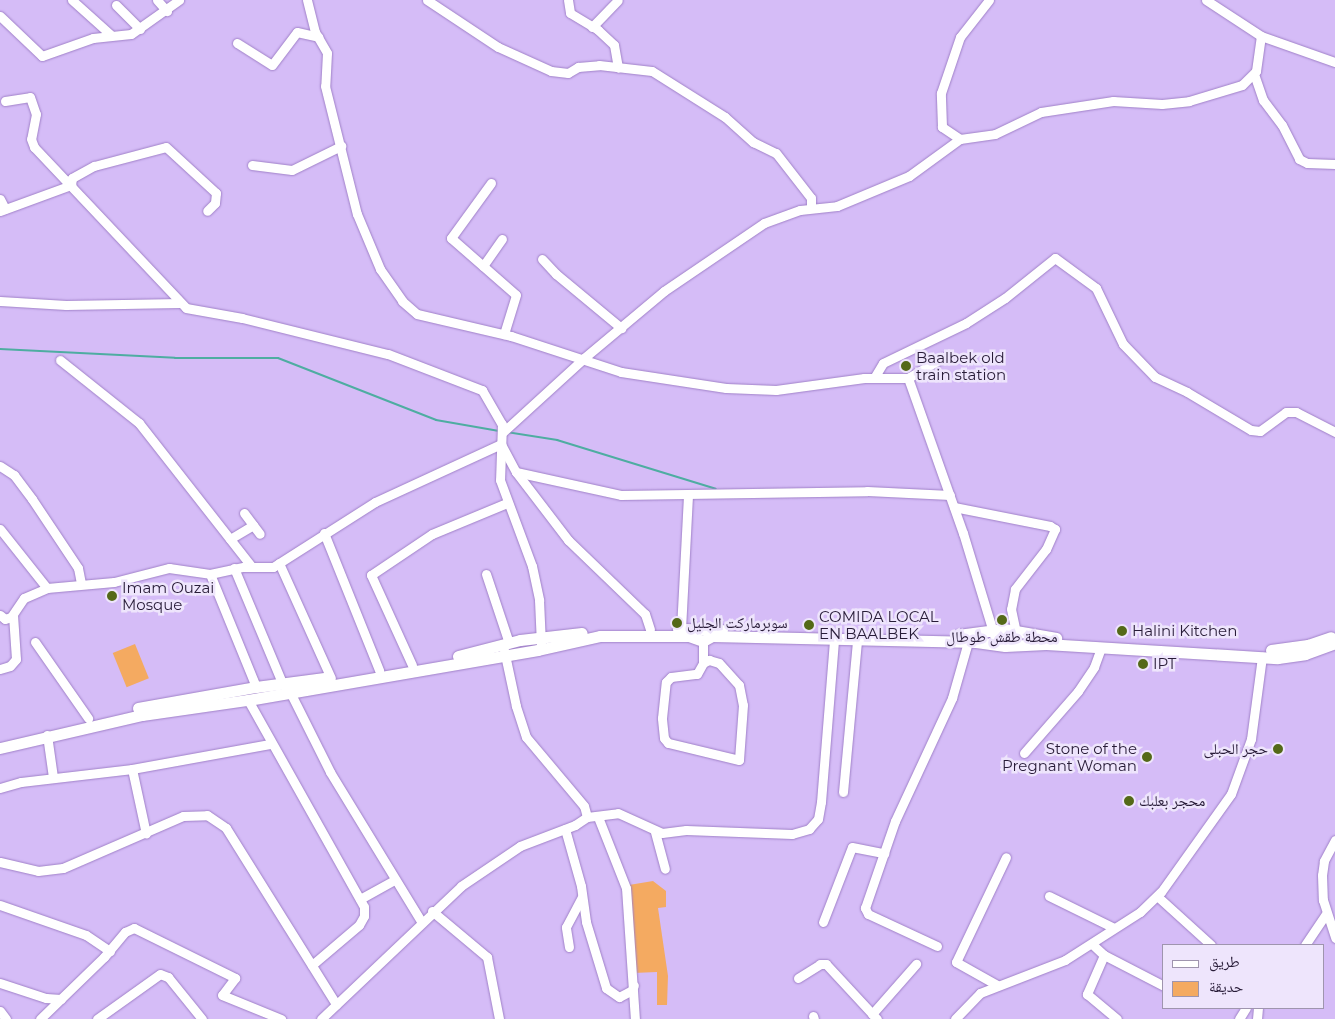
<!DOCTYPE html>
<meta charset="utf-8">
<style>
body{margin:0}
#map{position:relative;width:1335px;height:1019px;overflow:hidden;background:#d5bcf7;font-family:Montserrat,"Noto Naskh Arabic",sans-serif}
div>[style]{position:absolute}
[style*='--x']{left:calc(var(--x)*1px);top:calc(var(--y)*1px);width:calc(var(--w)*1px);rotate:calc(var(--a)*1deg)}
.green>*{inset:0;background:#f4aa61;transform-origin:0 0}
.stream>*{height:2px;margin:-1px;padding:0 1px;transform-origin:1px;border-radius:1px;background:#4eada1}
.roads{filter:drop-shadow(0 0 1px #a081c8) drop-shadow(0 0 1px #a081c8)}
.minor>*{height:9px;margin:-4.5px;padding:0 4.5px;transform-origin:4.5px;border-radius:4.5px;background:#fff}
.major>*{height:11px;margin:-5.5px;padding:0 5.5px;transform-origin:5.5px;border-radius:5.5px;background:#fff}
.dots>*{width:14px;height:14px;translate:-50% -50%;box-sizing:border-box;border:2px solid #eee5fc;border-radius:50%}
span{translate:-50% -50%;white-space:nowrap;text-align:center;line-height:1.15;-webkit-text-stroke:5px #eee5fc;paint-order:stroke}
.poi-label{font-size:15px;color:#281c38}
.left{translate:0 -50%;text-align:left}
.right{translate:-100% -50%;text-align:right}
.legend{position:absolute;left:1162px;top:944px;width:162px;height:65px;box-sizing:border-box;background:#eee5fc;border:1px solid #9f95ae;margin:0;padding:6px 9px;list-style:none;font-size:15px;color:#281c38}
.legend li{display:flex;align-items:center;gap:10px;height:25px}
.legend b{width:25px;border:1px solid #9f95ae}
</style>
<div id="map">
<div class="green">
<i style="left:135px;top:644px;width:37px;height:24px;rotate:68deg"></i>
<i style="clip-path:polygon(653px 881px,666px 891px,666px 907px,658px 908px,668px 976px,667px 1005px,657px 1005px,657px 972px,633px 973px,629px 885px)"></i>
</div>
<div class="stream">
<i style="--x:0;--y:349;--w:175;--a:2.9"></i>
<i style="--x:175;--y:358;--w:103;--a:0"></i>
<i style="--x:278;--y:358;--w:170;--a:21.4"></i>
<i style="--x:436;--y:420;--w:64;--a:9.9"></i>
<i style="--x:506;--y:432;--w:52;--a:8.9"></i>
<i style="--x:557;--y:440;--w:166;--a:17.1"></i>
</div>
<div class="roads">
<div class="minor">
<i style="--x:72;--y:0;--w:52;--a:41.9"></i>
<i style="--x:157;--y:0;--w:15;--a:48"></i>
<i style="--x:307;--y:0;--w:33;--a:76"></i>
<i style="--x:315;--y:32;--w:24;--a:60"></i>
<i style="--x:327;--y:53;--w:33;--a:93"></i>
<i style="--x:325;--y:86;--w:132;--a:76"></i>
<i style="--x:357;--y:214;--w:60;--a:67.3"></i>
<i style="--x:380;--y:269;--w:39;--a:55"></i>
<i style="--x:402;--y:301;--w:20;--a:41"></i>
<i style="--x:417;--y:314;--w:97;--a:13.2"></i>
<i style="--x:511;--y:336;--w:116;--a:18.1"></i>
<i style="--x:621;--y:372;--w:106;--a:8.7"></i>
<i style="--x:726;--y:388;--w:50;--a:2.3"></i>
<i style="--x:776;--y:390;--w:89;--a:-7.8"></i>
<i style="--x:864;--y:378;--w:44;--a:0"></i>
<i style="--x:908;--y:378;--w:42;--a:-30.3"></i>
<i style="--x:427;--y:0;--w:85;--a:33.5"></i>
<i style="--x:498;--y:47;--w:58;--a:24.4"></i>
<i style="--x:551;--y:71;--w:17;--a:7"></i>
<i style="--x:568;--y:73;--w:12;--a:-31"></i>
<i style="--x:578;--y:67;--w:21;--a:-5"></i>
<i style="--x:599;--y:65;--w:53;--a:6.5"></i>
<i style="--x:652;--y:71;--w:86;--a:32.2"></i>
<i style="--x:725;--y:117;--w:38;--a:42"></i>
<i style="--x:753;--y:142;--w:25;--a:26"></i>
<i style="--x:776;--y:153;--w:57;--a:52.1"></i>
<i style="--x:811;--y:198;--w:10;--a:90"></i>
<i style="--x:568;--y:0;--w:13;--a:81"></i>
<i style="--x:570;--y:13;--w:33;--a:31"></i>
<i style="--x:598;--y:30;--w:22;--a:43"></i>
<i style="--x:614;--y:45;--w:23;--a:80"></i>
<i style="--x:1206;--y:0;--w:66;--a:33.2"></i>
<i style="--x:1261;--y:36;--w:78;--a:19.4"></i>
<i style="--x:116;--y:5;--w:34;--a:45"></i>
<i style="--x:0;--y:16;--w:58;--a:43.6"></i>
<i style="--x:42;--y:56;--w:54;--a:-19.4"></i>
<i style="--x:93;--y:38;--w:38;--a:-6"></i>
<i style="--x:131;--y:34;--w:59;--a:-35.3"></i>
<i style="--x:592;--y:27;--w:37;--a:-46"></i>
<i style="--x:237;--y:43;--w:41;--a:32.2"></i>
<i style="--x:272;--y:65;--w:41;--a:-52.9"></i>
<i style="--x:297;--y:32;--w:22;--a:13"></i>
<i style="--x:1254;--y:74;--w:28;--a:71"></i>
<i style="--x:1263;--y:100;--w:31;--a:53"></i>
<i style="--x:1282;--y:125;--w:38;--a:63"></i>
<i style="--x:1299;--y:159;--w:9;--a:27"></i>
<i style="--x:1307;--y:163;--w:28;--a:2"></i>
<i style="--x:5;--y:101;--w:25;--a:-9"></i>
<i style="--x:30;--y:97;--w:18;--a:71"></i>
<i style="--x:36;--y:114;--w:25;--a:101"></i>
<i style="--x:31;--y:139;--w:9;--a:69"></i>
<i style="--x:34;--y:147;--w:221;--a:46.6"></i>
<i style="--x:186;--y:308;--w:57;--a:10.1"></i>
<i style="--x:242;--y:318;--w:150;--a:13.9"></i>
<i style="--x:388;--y:354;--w:101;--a:21"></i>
<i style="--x:482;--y:390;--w:39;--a:60"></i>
<i style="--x:502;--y:424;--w:56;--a:92"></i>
<i style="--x:500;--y:480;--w:92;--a:69.6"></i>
<i style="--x:532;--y:566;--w:35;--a:78"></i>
<i style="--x:539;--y:600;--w:44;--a:87.4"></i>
<i style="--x:960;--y:139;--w:22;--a:-146"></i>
<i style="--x:942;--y:127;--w:34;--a:-92"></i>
<i style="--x:941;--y:93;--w:59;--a:-71.3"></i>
<i style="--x:960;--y:37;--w:47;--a:-51.9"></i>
<i style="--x:252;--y:165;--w:40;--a:7.1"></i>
<i style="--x:292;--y:170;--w:55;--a:-26.1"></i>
<i style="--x:491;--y:183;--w:68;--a:126"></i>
<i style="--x:451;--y:238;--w:86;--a:41.2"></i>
<i style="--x:516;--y:295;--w:41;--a:107.1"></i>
<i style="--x:71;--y:185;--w:7;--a:-82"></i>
<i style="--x:72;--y:178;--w:25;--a:-29"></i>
<i style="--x:94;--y:166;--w:74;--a:-14.8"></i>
<i style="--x:166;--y:147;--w:68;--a:42.6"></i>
<i style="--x:216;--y:193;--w:10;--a:96"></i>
<i style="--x:215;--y:203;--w:11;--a:135"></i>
<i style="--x:0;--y:199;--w:11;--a:63"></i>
<i style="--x:0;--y:211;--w:76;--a:-20.1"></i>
<i style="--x:542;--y:259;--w:21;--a:47"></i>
<i style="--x:556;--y:274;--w:85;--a:39.7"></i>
<i style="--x:483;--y:266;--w:33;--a:-55"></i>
<i style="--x:0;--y:301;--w:66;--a:3.5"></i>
<i style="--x:66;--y:305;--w:114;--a:-1"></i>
<i style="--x:60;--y:360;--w:101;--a:38.6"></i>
<i style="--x:139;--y:423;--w:183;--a:51.9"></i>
<i style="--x:874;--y:378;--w:17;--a:-59"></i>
<i style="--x:883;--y:363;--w:92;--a:-25.7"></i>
<i style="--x:966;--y:323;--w:46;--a:-32.7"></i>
<i style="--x:1005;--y:298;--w:64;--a:-38.7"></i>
<i style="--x:1055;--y:258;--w:51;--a:36.2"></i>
<i style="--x:1096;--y:288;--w:62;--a:64.3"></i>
<i style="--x:1123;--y:344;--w:46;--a:45.9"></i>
<i style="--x:1155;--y:377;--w:35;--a:25"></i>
<i style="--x:1187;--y:392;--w:74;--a:30.7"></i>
<i style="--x:1251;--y:430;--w:9;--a:6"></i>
<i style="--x:1260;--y:431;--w:32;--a:-36"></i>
<i style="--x:1286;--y:412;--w:10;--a:0"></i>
<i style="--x:1296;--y:412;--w:44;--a:27.1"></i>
<i style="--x:908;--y:378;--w:164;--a:70.5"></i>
<i style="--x:963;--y:533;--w:117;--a:73.1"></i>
<i style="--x:503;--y:432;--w:110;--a:-42.4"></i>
<i style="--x:584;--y:358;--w:104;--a:-39.9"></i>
<i style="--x:664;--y:291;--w:121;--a:-34.2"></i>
<i style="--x:764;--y:223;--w:38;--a:-20"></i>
<i style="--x:800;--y:210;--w:37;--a:-6"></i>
<i style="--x:837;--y:206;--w:78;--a:-22.6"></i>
<i style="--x:909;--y:176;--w:63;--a:-36"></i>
<i style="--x:960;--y:139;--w:35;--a:-8"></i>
<i style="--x:995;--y:134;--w:51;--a:-25.6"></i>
<i style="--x:1041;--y:112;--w:73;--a:-8.7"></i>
<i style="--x:1113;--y:101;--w:49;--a:3.5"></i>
<i style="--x:1162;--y:104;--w:27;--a:-6"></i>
<i style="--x:1189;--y:101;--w:55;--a:-16.8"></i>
<i style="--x:1242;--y:85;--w:20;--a:-45"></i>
<i style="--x:1256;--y:71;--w:35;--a:-82"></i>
<i style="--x:0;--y:466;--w:17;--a:33"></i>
<i style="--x:14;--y:475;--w:30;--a:53"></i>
<i style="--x:32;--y:499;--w:83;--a:56.3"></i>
<i style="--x:78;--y:568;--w:16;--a:79"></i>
<i style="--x:516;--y:472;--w:107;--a:12.4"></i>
<i style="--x:621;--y:495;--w:246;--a:-0.9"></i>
<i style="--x:867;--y:491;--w:83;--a:2.8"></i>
<i style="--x:954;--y:507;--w:98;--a:11.2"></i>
<i style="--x:1050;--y:526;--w:6;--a:31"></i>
<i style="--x:1055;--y:529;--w:22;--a:114"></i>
<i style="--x:1046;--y:549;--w:51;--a:127.8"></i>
<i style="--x:1015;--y:589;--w:20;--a:101"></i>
<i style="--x:1011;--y:609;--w:30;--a:78"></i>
<i style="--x:1017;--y:638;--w:8;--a:104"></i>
<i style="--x:244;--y:513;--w:26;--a:53"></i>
<i style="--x:0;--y:529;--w:75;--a:51.5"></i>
<i style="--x:324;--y:533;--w:148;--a:68.1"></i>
<i style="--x:230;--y:539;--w:27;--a:-31"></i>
<i style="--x:279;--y:563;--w:126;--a:65.7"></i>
<i style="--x:234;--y:568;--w:125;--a:67.3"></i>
<i style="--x:210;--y:574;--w:122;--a:67.8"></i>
<i style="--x:486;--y:574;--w:73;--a:71.6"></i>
<i style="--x:0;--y:615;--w:6;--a:39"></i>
<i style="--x:5;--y:619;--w:6;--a:-18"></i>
<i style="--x:11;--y:617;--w:23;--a:-56"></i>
<i style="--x:24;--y:598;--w:25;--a:-23"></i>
<i style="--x:47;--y:588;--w:67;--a:-5.1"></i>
<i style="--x:114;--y:582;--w:57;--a:-14.3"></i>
<i style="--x:169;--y:568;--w:41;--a:8.3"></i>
<i style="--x:210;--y:574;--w:35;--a:-12"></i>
<i style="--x:244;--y:567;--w:29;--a:0"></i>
<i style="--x:273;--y:567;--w:121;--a:-32.5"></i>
<i style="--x:375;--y:502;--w:139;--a:-24.7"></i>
<i style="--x:501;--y:444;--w:32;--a:62"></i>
<i style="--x:516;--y:472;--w:86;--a:52.6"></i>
<i style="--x:568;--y:540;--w:107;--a:43.9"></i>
<i style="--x:645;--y:614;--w:16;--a:72"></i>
<i style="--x:681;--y:629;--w:134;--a:-87"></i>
<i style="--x:35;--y:642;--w:93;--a:55.1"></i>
<i style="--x:703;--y:663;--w:7;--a:-27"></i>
<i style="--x:709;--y:660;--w:10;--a:17"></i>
<i style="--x:719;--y:663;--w:30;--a:48"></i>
<i style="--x:739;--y:685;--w:20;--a:79"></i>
<i style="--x:743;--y:705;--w:55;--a:94.2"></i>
<i style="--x:739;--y:760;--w:73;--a:-166.5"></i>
<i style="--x:668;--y:743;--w:6;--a:-129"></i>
<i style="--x:664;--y:738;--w:20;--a:-96"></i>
<i style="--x:662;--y:718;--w:36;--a:-84"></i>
<i style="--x:666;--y:682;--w:7;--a:-45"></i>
<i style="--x:671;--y:677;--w:26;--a:-7"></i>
<i style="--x:697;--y:674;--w:13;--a:-61"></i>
<i style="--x:703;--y:663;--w:22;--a:-90"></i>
<i style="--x:412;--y:665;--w:99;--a:-114.5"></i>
<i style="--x:371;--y:575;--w:73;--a:-33.9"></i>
<i style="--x:432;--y:534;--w:81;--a:-22.5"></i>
<i style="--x:0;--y:669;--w:10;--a:-17"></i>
<i style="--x:10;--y:666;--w:9;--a:-49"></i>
<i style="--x:16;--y:659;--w:44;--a:-93.9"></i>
<i style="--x:290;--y:692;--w:89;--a:63.4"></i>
<i style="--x:330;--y:772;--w:175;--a:58.6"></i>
<i style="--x:248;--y:700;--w:237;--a:60.7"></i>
<i style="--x:364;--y:907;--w:9;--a:90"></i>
<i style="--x:364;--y:916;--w:10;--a:119"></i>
<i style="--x:359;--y:925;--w:62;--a:139.6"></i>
<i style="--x:47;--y:735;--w:42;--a:81.9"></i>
<i style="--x:1024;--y:753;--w:82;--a:-48.9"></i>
<i style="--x:1078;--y:691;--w:29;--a:-56"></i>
<i style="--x:1094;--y:667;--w:20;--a:-70"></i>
<i style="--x:132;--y:769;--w:66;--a:77.8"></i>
<i style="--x:0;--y:788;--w:22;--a:-16"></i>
<i style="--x:21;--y:782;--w:112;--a:-6.7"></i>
<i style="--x:132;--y:769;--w:140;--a:-10.3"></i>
<i style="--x:843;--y:792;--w:153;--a:-84.7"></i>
<i style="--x:587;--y:817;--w:31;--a:-7"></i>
<i style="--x:618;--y:813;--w:48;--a:24.4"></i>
<i style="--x:662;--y:833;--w:24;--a:-7"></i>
<i style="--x:686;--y:830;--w:106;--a:2.2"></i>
<i style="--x:792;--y:834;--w:18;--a:-16"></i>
<i style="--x:809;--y:829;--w:13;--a:-48"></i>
<i style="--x:818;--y:819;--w:17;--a:-80"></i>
<i style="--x:821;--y:802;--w:163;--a:-85.4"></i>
<i style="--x:598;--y:817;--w:76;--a:68.5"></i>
<i style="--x:626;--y:888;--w:131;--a:86.1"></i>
<i style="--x:565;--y:829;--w:59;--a:74.3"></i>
<i style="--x:581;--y:886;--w:36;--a:82"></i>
<i style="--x:586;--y:922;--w:69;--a:73.1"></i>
<i style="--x:606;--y:988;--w:16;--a:35"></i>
<i style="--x:619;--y:997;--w:15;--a:-28"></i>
<i style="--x:632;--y:990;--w:5;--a:-68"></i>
<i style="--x:655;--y:832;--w:38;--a:75"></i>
<i style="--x:1335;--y:840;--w:24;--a:118"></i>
<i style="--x:1324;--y:861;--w:14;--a:98"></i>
<i style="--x:1322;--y:875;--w:25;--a:88"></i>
<i style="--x:1323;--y:900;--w:40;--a:72"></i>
<i style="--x:0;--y:862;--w:39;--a:13"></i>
<i style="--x:38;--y:871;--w:25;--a:-7"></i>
<i style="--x:63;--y:868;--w:131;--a:-23.4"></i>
<i style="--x:183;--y:816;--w:24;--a:-2"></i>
<i style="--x:207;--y:815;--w:23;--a:34"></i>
<i style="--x:226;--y:828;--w:208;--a:58"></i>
<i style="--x:1049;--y:896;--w:72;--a:26.2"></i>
<i style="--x:1157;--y:896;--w:73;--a:42.2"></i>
<i style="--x:360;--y:899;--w:39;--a:-29"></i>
<i style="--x:0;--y:905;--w:91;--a:19.2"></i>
<i style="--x:86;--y:935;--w:29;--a:34"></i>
<i style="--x:432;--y:911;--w:72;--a:39.9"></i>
<i style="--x:487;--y:957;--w:63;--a:79"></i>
<i style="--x:823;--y:922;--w:80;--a:-68.9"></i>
<i style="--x:852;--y:847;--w:33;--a:11"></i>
<i style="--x:1092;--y:944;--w:16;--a:43"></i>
<i style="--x:1104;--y:955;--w:68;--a:27.3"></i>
<i style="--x:1305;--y:945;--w:37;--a:-56"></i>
<i style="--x:937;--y:946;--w:76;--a:-155.1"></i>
<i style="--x:868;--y:914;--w:7;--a:-117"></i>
<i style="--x:865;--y:908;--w:92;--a:-71"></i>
<i style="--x:895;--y:821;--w:136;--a:-65.1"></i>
<i style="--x:952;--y:698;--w:58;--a:-74.1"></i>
<i style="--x:569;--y:947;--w:20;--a:-99"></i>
<i style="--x:566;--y:927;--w:34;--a:-62"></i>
<i style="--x:1104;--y:955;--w:43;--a:113.6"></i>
<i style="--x:1087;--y:994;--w:39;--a:40"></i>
<i style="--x:798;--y:978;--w:26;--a:-32"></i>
<i style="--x:820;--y:964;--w:6;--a:0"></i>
<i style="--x:826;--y:964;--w:75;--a:47.2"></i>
<i style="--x:0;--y:983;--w:48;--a:18.1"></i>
<i style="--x:46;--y:998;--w:15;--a:4"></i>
<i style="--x:997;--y:985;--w:47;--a:-150.7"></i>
<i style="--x:956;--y:962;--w:116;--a:-64.5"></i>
<i style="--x:0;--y:1011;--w:10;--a:53"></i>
<i style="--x:872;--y:1014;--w:67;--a:-48.7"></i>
<i style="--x:813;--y:1016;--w:3;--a:72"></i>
<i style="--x:40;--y:1019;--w:89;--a:-44.1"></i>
<i style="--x:104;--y:957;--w:33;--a:-50"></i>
<i style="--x:125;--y:932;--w:10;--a:-24"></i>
<i style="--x:134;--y:928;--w:113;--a:26.3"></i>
<i style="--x:235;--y:978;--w:21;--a:127"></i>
<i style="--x:222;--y:995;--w:64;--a:22.1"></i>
<i style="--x:97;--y:1019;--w:77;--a:-35.5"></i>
<i style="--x:160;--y:974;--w:9;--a:21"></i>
<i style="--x:168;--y:977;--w:54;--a:51"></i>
<i style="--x:321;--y:1019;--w:193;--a:-43.5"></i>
<i style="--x:461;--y:886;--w:71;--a:-34.1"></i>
<i style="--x:520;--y:846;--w:59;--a:-20.9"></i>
<i style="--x:575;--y:825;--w:14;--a:-34"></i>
<i style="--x:587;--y:817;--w:11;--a:-105"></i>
<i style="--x:584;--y:806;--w:90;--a:-130"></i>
<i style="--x:526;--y:737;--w:33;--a:-108"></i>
<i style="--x:516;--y:706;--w:57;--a:-102.1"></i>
<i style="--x:955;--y:1019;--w:36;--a:-46"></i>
<i style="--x:980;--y:993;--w:91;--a:-21.2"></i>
<i style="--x:1065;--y:960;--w:89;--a:-32.6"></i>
<i style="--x:1140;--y:912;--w:29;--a:-44"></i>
<i style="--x:1161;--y:892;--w:120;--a:-54.5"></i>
<i style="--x:1231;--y:794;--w:59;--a:-70"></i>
<i style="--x:1251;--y:739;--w:83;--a:-82.4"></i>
<i style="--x:1239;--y:1019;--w:13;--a:-58"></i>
<i style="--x:1257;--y:1019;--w:11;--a:-85"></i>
</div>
<div class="major">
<i style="--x:678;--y:629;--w:44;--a:1.3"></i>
<i style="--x:958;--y:635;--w:46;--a:-7.4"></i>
<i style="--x:1004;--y:629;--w:53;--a:9.8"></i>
<i style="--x:1271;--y:650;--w:37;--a:-8"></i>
<i style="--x:1308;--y:645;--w:24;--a:-19"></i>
<i style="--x:458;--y:656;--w:64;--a:-14.5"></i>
<i style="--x:520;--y:640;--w:62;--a:-6.4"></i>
<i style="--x:138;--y:708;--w:120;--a:-10.1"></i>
<i style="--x:256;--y:687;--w:69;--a:-7.5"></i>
<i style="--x:0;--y:748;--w:146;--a:-13.1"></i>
<i style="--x:142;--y:715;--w:107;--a:-8.1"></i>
<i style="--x:248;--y:700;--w:294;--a:-9.8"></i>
<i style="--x:538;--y:650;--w:64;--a:-12.7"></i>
<i style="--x:600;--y:636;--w:89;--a:0"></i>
<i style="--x:689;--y:636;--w:15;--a:20"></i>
<i style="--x:703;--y:641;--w:10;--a:-29"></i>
<i style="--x:712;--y:636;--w:264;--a:1.3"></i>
<i style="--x:976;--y:642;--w:29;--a:8"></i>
<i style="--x:1005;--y:646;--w:41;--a:-2.8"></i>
<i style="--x:1046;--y:644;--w:232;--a:3.5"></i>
<i style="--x:1278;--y:658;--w:27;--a:-8"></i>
<i style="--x:1305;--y:654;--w:32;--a:-20"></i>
</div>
</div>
<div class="dots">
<i style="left:906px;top:366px;background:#546918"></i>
<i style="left:112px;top:596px;background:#546918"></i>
<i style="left:1002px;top:620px;background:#546918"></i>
<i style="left:677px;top:623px;background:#546918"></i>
<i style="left:809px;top:625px;background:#546918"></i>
<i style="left:1122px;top:631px;background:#546918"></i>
<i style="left:1143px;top:664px;background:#546918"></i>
<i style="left:1278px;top:749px;background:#546918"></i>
<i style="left:1147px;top:757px;background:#546918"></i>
<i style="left:1129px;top:801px;background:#546918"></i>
</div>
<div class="poi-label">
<span class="left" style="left:916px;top:366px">Baalbek old<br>train station</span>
<span class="left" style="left:122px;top:596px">Imam Ouzai<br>Mosque</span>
<span class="left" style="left:819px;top:625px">COMIDA LOCAL<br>EN BAALBEK</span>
<span class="left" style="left:687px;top:623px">سوبرماركت الجليل</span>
<span class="left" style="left:1132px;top:631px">Halini Kitchen</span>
<span style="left:1002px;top:637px">محطة طقش طوطال</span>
<span class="left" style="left:1153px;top:664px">IPT</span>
<span class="right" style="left:1137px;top:757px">Stone of the<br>Pregnant Woman</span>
<span class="right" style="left:1268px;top:749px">حجر الحبلى</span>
<span class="left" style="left:1139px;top:801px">محجر بعلبك</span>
</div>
<ul class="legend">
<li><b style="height:6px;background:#fff"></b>طريق</li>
<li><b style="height:14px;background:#f4aa61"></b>حديقة</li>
</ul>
</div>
